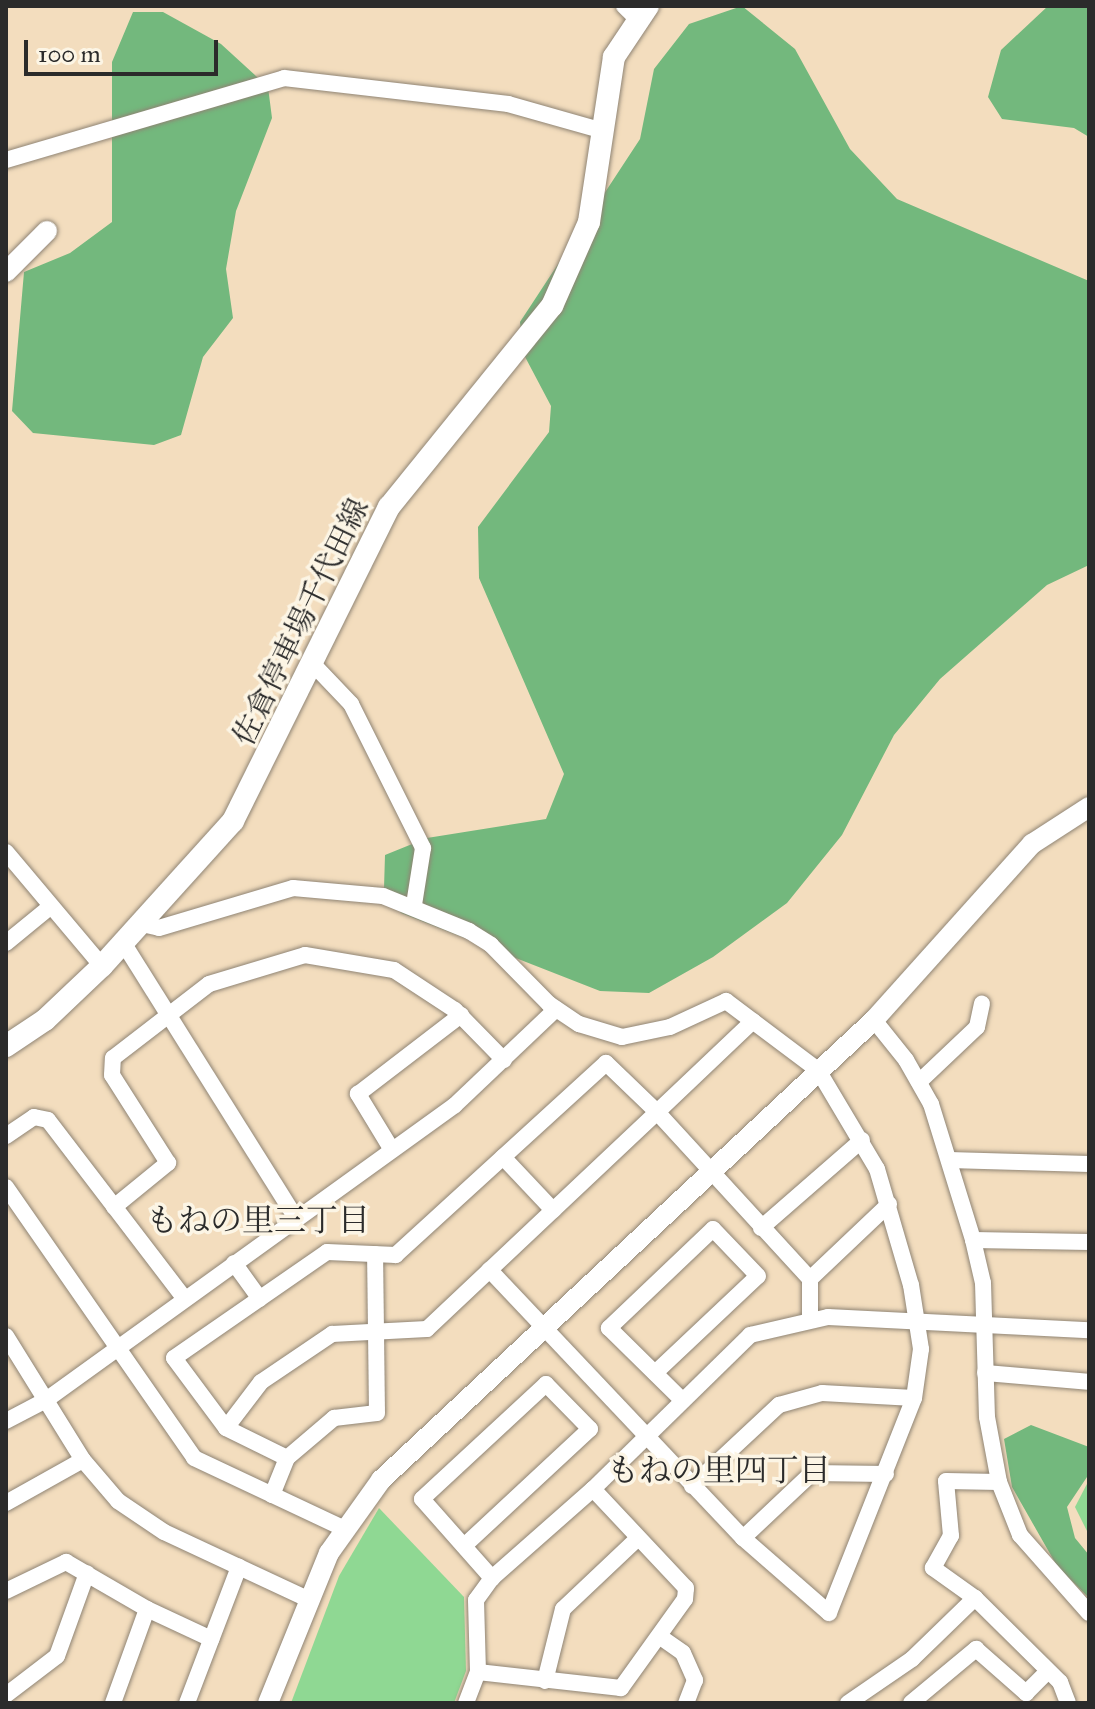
<!DOCTYPE html>
<meta charset="utf-8">
<style>
body{margin:0}
#map{position:relative;width:1095px;height:1709px;overflow:hidden;background:#f3ddbe;font-family:"IM FELL Great Primer","Noto Serif JP",serif}
div>[style]{position:absolute}
[style*='--x']{left:calc(var(--x)*1px);top:calc(var(--y)*1px);width:calc(var(--w)*1px);rotate:calc(var(--a)*1deg)}
.green>*{inset:0;background:#8fd893}
.forest>*{inset:0;background:#73b87d}
.roads{filter:drop-shadow(0 0 2px #8f8474) drop-shadow(0 0 2px #8f8474)}
.minor>*{height:16px;margin:-8px;padding:0 8px;transform-origin:8px;border-radius:8px;background:#fff}
.tertiary>*{height:20px;margin:-10px;padding:0 10px;transform-origin:10px;border-radius:10px;background:#fff}
.secondary>*{height:22px;margin:-11px;padding:0 11px;transform-origin:11px;border-radius:11px;background:#fff}
span{translate:-50% -50%;white-space:nowrap;text-align:center;line-height:1.15;-webkit-text-stroke:7px #fcf5e5;paint-order:stroke}
.street-label{font-size:30px;color:#2b2b2b}
.neighbourhood-label{font-size:32px;color:#2b2b2b}
.frame{position:absolute;inset:0;border:8px solid #2b2b2b;pointer-events:none}
.scale{position:absolute;left:24px;top:40px;width:194px;height:36px;box-sizing:border-box;border:4px solid #2b2b2b;border-top:0;padding-left:10px;font-size:24px;line-height:28px;white-space:nowrap;color:#2b2b2b;-webkit-text-stroke:6px #fcf5e5;paint-order:stroke}
</style>
<div id="map">
<div class="green">
<i style="clip-path:polygon(1089px 1480px,1089px 1535px,1075px 1507px)"></i>
<i style="clip-path:polygon(379px 1508px,464px 1597px,466px 1671px,454px 1703px,291px 1703px,339px 1576px)"></i>
</div>
<div class="forest">
<i style="clip-path:polygon(742px 6px,795px 49px,850px 149px,897px 199px,1089px 281px,1089px 565px,1047px 585px,940px 679px,894px 735px,842px 835px,787px 903px,713px 957px,649px 993px,600px 991px,401px 913px,384px 888px,385px 855px,427px 838px,546px 819px,564px 774px,479px 578px,478px 527px,549px 432px,551px 406px,523px 353px,520px 322px,640px 139px,654px 69px,689px 24px)"></i>
<i style="clip-path:polygon(1048px 6px,1089px 6px,1089px 137px,1074px 128px,1002px 119px,988px 97px,1001px 50px)"></i>
<i style="clip-path:polygon(133px 12px,163px 12px,221px 44px,268px 87px,272px 118px,236px 211px,226px 269px,233px 318px,203px 357px,181px 435px,154px 445px,33px 433px,12px 411px,24px 272px,70px 253px,112px 222px,112px 62px)"></i>
<i style="clip-path:polygon(1031px 1425px,1089px 1447px,1089px 1474px,1067px 1507px,1075px 1538px,1089px 1555px,1089px 1598px,1057px 1566px,1012px 1487px,1004px 1439px)"></i>
</div>
<div class="roads">
<div class="minor">
<i style="--x:624;--y:6;--w:17;--a:45"></i>
<i style="--x:6;--y:160;--w:290;--a:-16.4"></i>
<i style="--x:284;--y:78;--w:226;--a:6.6"></i>
<i style="--x:508;--y:104;--w:96;--a:15.8"></i>
<i style="--x:312;--y:663;--w:57;--a:46.4"></i>
<i style="--x:351;--y:704;--w:161;--a:63.4"></i>
<i style="--x:423;--y:848;--w:58;--a:99"></i>
<i style="--x:6;--y:852;--w:149;--a:49.9"></i>
<i style="--x:142;--y:924;--w:17;--a:13"></i>
<i style="--x:159;--y:928;--w:140;--a:-16.6"></i>
<i style="--x:293;--y:888;--w:90;--a:5.1"></i>
<i style="--x:383;--y:896;--w:93;--a:22.1"></i>
<i style="--x:469;--y:931;--w:26;--a:32"></i>
<i style="--x:491;--y:945;--w:83;--a:45.5"></i>
<i style="--x:549;--y:1004;--w:36;--a:34"></i>
<i style="--x:579;--y:1024;--w:45;--a:16.8"></i>
<i style="--x:622;--y:1037;--w:49;--a:-11.8"></i>
<i style="--x:670;--y:1027;--w:62;--a:-24.9"></i>
<i style="--x:726;--y:1001;--w:115;--a:36.9"></i>
<i style="--x:818;--y:1070;--w:115;--a:59.2"></i>
<i style="--x:877;--y:1169;--w:121;--a:73.7"></i>
<i style="--x:911;--y:1285;--w:65;--a:81.1"></i>
<i style="--x:921;--y:1349;--w:49;--a:98.1"></i>
<i style="--x:914;--y:1398;--w:231;--a:111.6"></i>
<i style="--x:829;--y:1613;--w:114;--a:-138.9"></i>
<i style="--x:743;--y:1538;--w:369;--a:-133.4"></i>
<i style="--x:6;--y:943;--w:57;--a:-39.3"></i>
<i style="--x:124;--y:944;--w:324;--a:57.9"></i>
<i style="--x:874;--y:1020;--w:51;--a:51.3"></i>
<i style="--x:906;--y:1060;--w:51;--a:60.4"></i>
<i style="--x:931;--y:1104;--w:142;--a:72.8"></i>
<i style="--x:973;--y:1240;--w:44;--a:76.9"></i>
<i style="--x:983;--y:1283;--w:134;--a:88.3"></i>
<i style="--x:987;--y:1417;--w:66;--a:79.5"></i>
<i style="--x:999;--y:1482;--w:57;--a:68.4"></i>
<i style="--x:1020;--y:1535;--w:104;--a:48.5"></i>
<i style="--x:753;--y:1021;--w:132;--a:136.5"></i>
<i style="--x:657;--y:1112;--w:226;--a:47.5"></i>
<i style="--x:919;--y:1082;--w:80;--a:-43.5"></i>
<i style="--x:977;--y:1027;--w:24;--a:-78"></i>
<i style="--x:6;--y:1136;--w:34;--a:-34"></i>
<i style="--x:34;--y:1117;--w:14;--a:12"></i>
<i style="--x:48;--y:1120;--w:224;--a:52.6"></i>
<i style="--x:392;--y:1150;--w:66;--a:-121.3"></i>
<i style="--x:358;--y:1094;--w:130;--a:-37.5"></i>
<i style="--x:503;--y:1157;--w:73;--a:46.7"></i>
<i style="--x:949;--y:1160;--w:140;--a:1.6"></i>
<i style="--x:6;--y:1187;--w:330;--a:55.2"></i>
<i style="--x:194;--y:1458;--w:165;--a:25.2"></i>
<i style="--x:114;--y:1207;--w:70;--a:-39.2"></i>
<i style="--x:168;--y:1163;--w:104;--a:-122.5"></i>
<i style="--x:112;--y:1075;--w:17;--a:-87"></i>
<i style="--x:113;--y:1058;--w:121;--a:-37.6"></i>
<i style="--x:209;--y:984;--w:100;--a:-16.8"></i>
<i style="--x:305;--y:955;--w:90;--a:9.6"></i>
<i style="--x:394;--y:970;--w:73;--a:33.3"></i>
<i style="--x:455;--y:1010;--w:70;--a:45.6"></i>
<i style="--x:761;--y:1228;--w:134;--a:-41.1"></i>
<i style="--x:973;--y:1240;--w:116;--a:1"></i>
<i style="--x:234;--y:1263;--w:44;--a:54.2"></i>
<i style="--x:810;--y:1318;--w:39;--a:-90"></i>
<i style="--x:810;--y:1279;--w:109;--a:-43.5"></i>
<i style="--x:6;--y:1336;--w:146;--a:58.2"></i>
<i style="--x:83;--y:1460;--w:54;--a:49.5"></i>
<i style="--x:118;--y:1501;--w:55;--a:34"></i>
<i style="--x:164;--y:1532;--w:159;--a:25"></i>
<i style="--x:655;--y:1373;--w:141;--a:-43.3"></i>
<i style="--x:758;--y:1276;--w:65;--a:-133.8"></i>
<i style="--x:713;--y:1229;--w:144;--a:136.4"></i>
<i style="--x:609;--y:1328;--w:101;--a:44.6"></i>
<i style="--x:985;--y:1373;--w:104;--a:4.9"></i>
<i style="--x:6;--y:1421;--w:45;--a:-27.7"></i>
<i style="--x:46;--y:1400;--w:504;--a:-35.8"></i>
<i style="--x:455;--y:1105;--w:139;--a:-43.5"></i>
<i style="--x:226;--y:1428;--w:58;--a:-52.7"></i>
<i style="--x:261;--y:1382;--w:86;--a:-34.1"></i>
<i style="--x:332;--y:1334;--w:95;--a:-3"></i>
<i style="--x:427;--y:1329;--w:316;--a:-43.3"></i>
<i style="--x:657;--y:1112;--w:71;--a:-136.1"></i>
<i style="--x:606;--y:1063;--w:285;--a:137.6"></i>
<i style="--x:396;--y:1255;--w:69;--a:-177.5"></i>
<i style="--x:327;--y:1252;--w:186;--a:145.3"></i>
<i style="--x:174;--y:1358;--w:87;--a:53.4"></i>
<i style="--x:226;--y:1428;--w:68;--a:26.2"></i>
<i style="--x:287;--y:1458;--w:40;--a:112"></i>
<i style="--x:287;--y:1458;--w:62;--a:-40.4"></i>
<i style="--x:334;--y:1418;--w:43;--a:-6.6"></i>
<i style="--x:377;--y:1413;--w:159;--a:-90.7"></i>
<i style="--x:692;--y:1486;--w:119;--a:-43"></i>
<i style="--x:779;--y:1405;--w:45;--a:-15.6"></i>
<i style="--x:822;--y:1393;--w:92;--a:3.1"></i>
<i style="--x:593;--y:1489;--w:136;--a:46.8"></i>
<i style="--x:686;--y:1588;--w:11;--a:95"></i>
<i style="--x:685;--y:1599;--w:110;--a:125.7"></i>
<i style="--x:621;--y:1688;--w:144;--a:-173.6"></i>
<i style="--x:478;--y:1672;--w:72;--a:-91.6"></i>
<i style="--x:476;--y:1600;--w:27;--a:-54"></i>
<i style="--x:492;--y:1578;--w:135;--a:-41.4"></i>
<i style="--x:593;--y:1489;--w:220;--a:-44.4"></i>
<i style="--x:750;--y:1335;--w:80;--a:-13"></i>
<i style="--x:828;--y:1317;--w:261;--a:2.9"></i>
<i style="--x:6;--y:1503;--w:88;--a:-29.2"></i>
<i style="--x:743;--y:1538;--w:95;--a:-43.3"></i>
<i style="--x:812;--y:1473;--w:74;--a:0.8"></i>
<i style="--x:464;--y:1546;--w:172;--a:-42.9"></i>
<i style="--x:590;--y:1429;--w:63;--a:-134.4"></i>
<i style="--x:546;--y:1384;--w:169;--a:137.2"></i>
<i style="--x:422;--y:1499;--w:106;--a:48.5"></i>
<i style="--x:6;--y:1591;--w:67;--a:-25.8"></i>
<i style="--x:66;--y:1562;--w:94;--a:30.1"></i>
<i style="--x:147;--y:1609;--w:71;--a:25.1"></i>
<i style="--x:975;--y:1598;--w:52;--a:-144.5"></i>
<i style="--x:933;--y:1568;--w:37;--a:-61"></i>
<i style="--x:951;--y:1536;--w:55;--a:-95.2"></i>
<i style="--x:946;--y:1481;--w:53;--a:1.1"></i>
<i style="--x:659;--y:1636;--w:29;--a:35"></i>
<i style="--x:683;--y:1653;--w:30;--a:66"></i>
<i style="--x:695;--y:1680;--w:25;--a:111"></i>
<i style="--x:545;--y:1681;--w:74;--a:-76"></i>
<i style="--x:563;--y:1609;--w:103;--a:-43.4"></i>
<i style="--x:6;--y:1695;--w:64;--a:-37.4"></i>
<i style="--x:57;--y:1656;--w:88;--a:-70.1"></i>
<i style="--x:113;--y:1703;--w:100;--a:-70.1"></i>
<i style="--x:187;--y:1703;--w:146;--a:-69.1"></i>
<i style="--x:466;--y:1703;--w:33;--a:-69"></i>
<i style="--x:848;--y:1703;--w:78;--a:-34.5"></i>
<i style="--x:912;--y:1659;--w:88;--a:-44.1"></i>
<i style="--x:975;--y:1598;--w:120;--a:44.7"></i>
<i style="--x:1060;--y:1682;--w:22;--a:69"></i>
<i style="--x:911;--y:1703;--w:85;--a:-39.7"></i>
<i style="--x:976;--y:1649;--w:67;--a:41.3"></i>
<i style="--x:1026;--y:1693;--w:31;--a:-45"></i>
</div>
<div class="tertiary">
<i style="--x:6;--y:272;--w:58;--a:-45"></i>
<i style="--x:268;--y:1703;--w:162;--a:-67.9"></i>
<i style="--x:329;--y:1553;--w:90;--a:-54.5"></i>
<i style="--x:381;--y:1480;--w:674;--a:-43.02"></i>
<i style="--x:874;--y:1020;--w:237;--a:-48.1"></i>
<i style="--x:1032;--y:844;--w:68;--a:-33"></i>
</div>
<div class="secondary">
<i style="--x:6;--y:1046;--w:47;--a:-33.7"></i>
<i style="--x:45;--y:1020;--w:79;--a:-43.5"></i>
<i style="--x:102;--y:966;--w:195;--a:-47.9"></i>
<i style="--x:233;--y:821;--w:351;--a:-63.6"></i>
<i style="--x:389;--y:507;--w:259;--a:-51"></i>
<i style="--x:552;--y:306;--w:92;--a:-66.2"></i>
<i style="--x:589;--y:222;--w:167;--a:-81.4"></i>
<i style="--x:614;--y:57;--w:61;--a:-56.3"></i>
</div>
</div>
<div class="street-label">
<span style="left:301px;top:622px;rotate:-64deg">佐倉停車場千代田線</span>
</div>
<div class="neighbourhood-label">
<span style="left:258px;top:1221px">もねの里三丁目</span>
<span style="left:719px;top:1471px">もねの里四丁目</span>
</div>
<div class="frame"></div>
<div class="scale">100 m</div>
</div>
